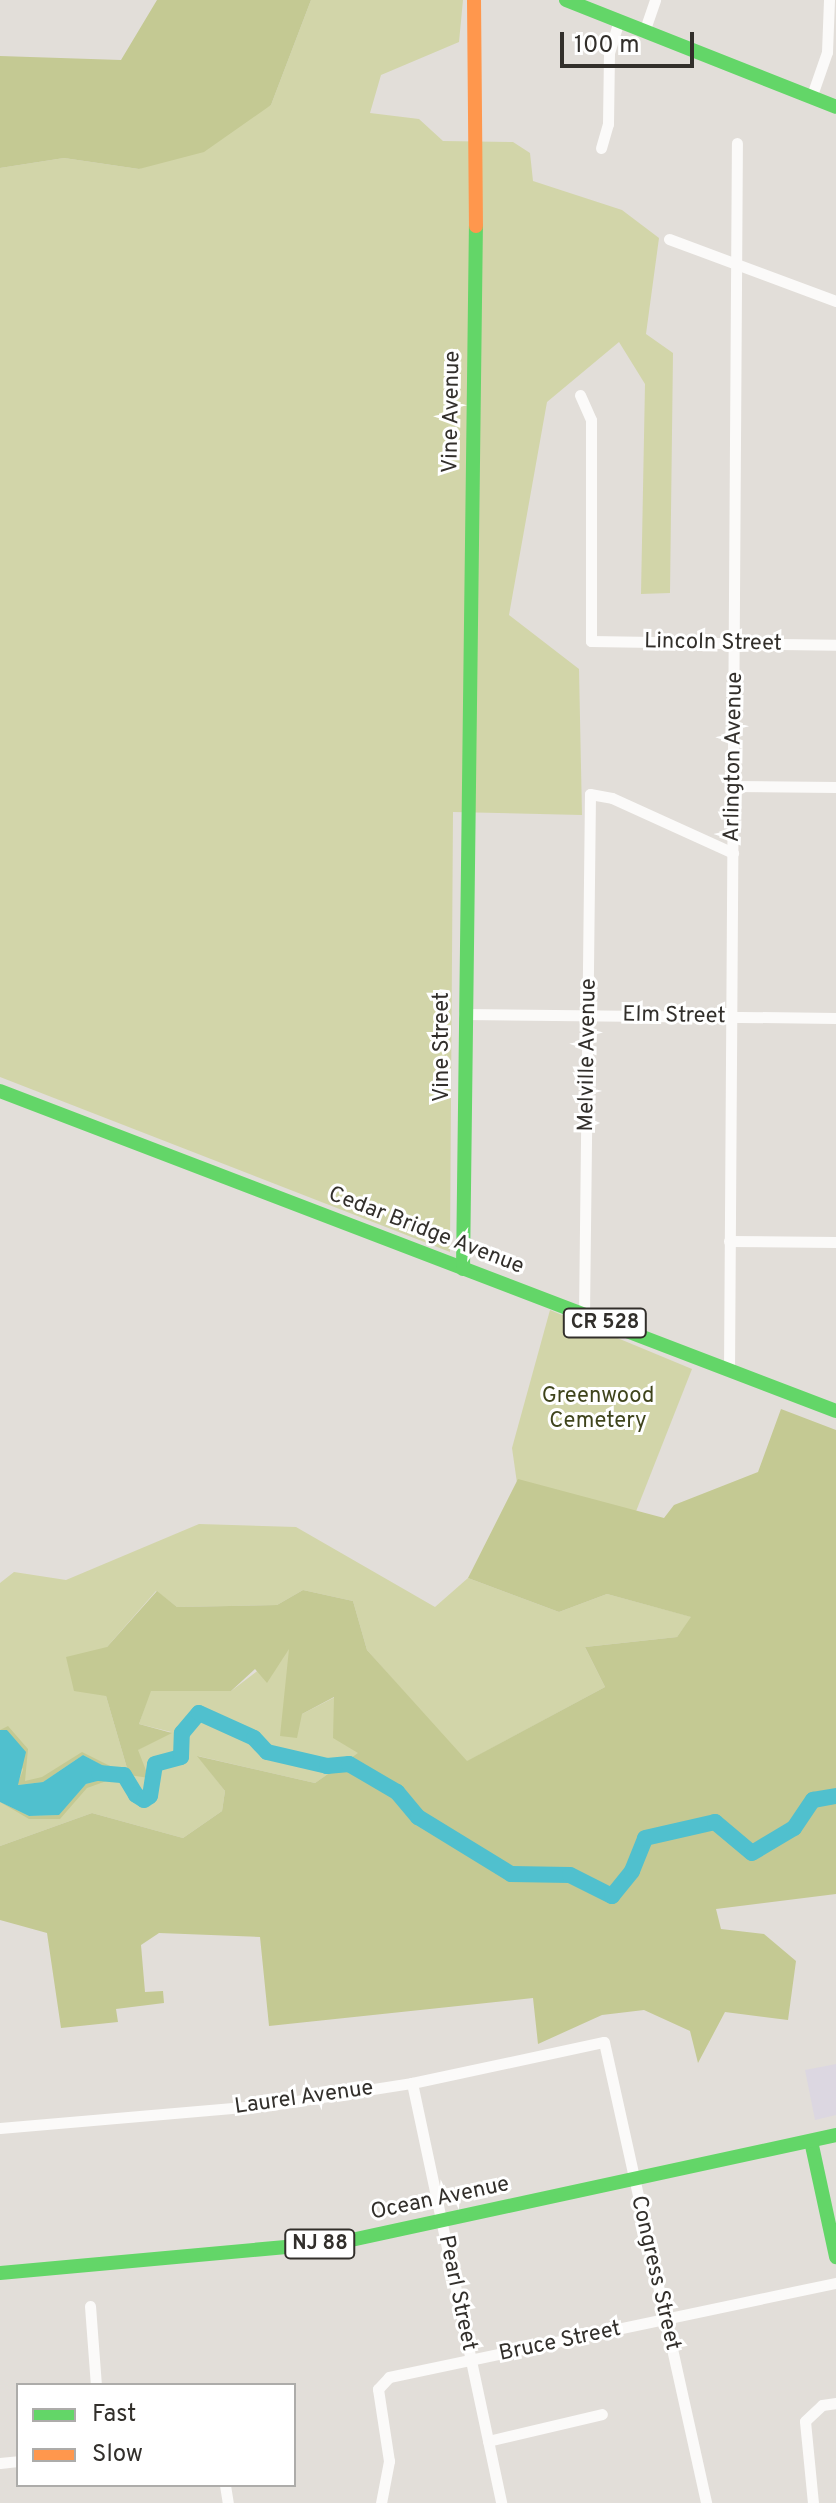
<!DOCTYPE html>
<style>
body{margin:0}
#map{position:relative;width:836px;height:2503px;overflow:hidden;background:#e2ded9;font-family:Overpass,sans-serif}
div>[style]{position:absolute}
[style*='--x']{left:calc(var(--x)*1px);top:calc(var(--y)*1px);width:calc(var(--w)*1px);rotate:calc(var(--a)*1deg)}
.industrial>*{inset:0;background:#dcd7e1}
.green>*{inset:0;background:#d2d5a9}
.forest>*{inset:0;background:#c4c993}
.water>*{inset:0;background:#50c0ce}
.river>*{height:16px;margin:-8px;padding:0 8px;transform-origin:8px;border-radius:8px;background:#50c0ce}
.street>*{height:11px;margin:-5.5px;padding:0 5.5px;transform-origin:5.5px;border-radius:5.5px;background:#fbfaf9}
.fast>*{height:14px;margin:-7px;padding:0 7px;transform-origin:7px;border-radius:7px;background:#63d668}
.slow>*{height:14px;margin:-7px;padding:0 7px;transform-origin:7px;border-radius:7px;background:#ff974d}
span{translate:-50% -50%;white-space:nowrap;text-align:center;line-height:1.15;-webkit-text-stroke:6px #fff;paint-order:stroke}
.shield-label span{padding:2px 6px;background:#fff;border:2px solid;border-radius:6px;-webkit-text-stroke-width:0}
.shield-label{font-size:20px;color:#322f2b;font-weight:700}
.street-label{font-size:22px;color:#322f2b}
.park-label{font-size:22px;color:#3f441c}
.legend{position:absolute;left:16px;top:2383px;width:280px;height:104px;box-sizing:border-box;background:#fff;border:2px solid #adacaa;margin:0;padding:10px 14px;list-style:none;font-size:24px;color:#322f2b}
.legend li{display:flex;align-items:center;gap:16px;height:40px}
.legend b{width:40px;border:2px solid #adacaa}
.scale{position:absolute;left:560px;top:32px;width:134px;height:36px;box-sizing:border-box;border:4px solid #322f2b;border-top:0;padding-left:10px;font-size:24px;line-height:28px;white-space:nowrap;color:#322f2b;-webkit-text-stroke:6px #fff;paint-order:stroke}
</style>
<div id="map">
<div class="industrial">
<i style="clip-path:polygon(836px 2064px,836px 2115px,815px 2120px,805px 2070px)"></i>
</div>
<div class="green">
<i style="clip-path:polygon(311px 0,463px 0,459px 42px,381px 75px,370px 113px,419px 119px,443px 141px,513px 142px,530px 153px,533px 181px,622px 210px,659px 238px,646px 334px,673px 353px,670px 593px,641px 594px,645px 384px,619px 342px,547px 402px,509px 615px,579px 669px,582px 815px,453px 812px,450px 1252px,0 1077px,0 168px,64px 158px,139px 169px,271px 105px)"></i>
<i style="clip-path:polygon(550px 1310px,692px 1369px,633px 1519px,517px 1483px,512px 1448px)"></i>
<i style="clip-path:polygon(199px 1524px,296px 1527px,435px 1607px,468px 1578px,559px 1612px,607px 1594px,692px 1617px,677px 1637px,585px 1647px,605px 1687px,466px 1762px,367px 1650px,353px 1601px,303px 1590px,277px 1605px,177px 1607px,156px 1591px,107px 1647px,106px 1696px,129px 1775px,137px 1750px,171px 1732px,139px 1724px,150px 1691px,231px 1691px,289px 1647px,302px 1714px,335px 1697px,359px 1753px,315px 1783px,198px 1756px,225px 1791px,222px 1811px,183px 1838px,92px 1813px,0 1846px,0 1583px,14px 1572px,66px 1580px)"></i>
</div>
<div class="forest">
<i style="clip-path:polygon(157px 0,311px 0,271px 105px,204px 152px,139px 169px,64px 158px,0 168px,0 56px,121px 60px)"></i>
<i style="clip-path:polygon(781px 1409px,836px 1430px,836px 1894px,716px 1909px,721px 1929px,764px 1934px,796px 1961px,788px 2020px,725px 2012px,698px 2063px,690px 2031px,644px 2010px,602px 2015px,538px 2044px,533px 1998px,269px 2026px,260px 1937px,159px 1933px,141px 1945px,145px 1992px,163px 1991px,164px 2003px,116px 2009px,118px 2022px,61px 2028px,47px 1933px,0 1920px,0 1846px,92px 1813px,183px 1838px,222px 1811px,225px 1791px,197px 1756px,315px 1783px,358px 1753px,333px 1738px,334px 1697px,302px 1714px,297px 1738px,280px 1736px,289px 1649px,267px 1683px,255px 1669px,231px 1691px,151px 1691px,139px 1724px,172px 1733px,138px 1750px,149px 1778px,129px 1775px,106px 1696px,74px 1691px,66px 1657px,107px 1647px,157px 1591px,177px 1607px,277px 1605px,303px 1590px,353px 1601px,367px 1650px,467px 1761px,605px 1687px,585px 1647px,677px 1637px,691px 1617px,607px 1594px,559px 1612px,468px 1578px,518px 1479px,664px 1518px,674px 1505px,758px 1472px)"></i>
<i style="clip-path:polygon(8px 1726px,28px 1749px,25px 1781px,42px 1777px,82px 1752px,126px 1774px,87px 1788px,60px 1819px,29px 1819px,0 1802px,29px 1816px,58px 1815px,86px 1784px,120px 1775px,83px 1755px,43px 1782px,17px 1785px,23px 1770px,7px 1730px,0 1730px)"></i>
</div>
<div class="water">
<i style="clip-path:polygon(0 1730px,7px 1730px,26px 1752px,18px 1785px,43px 1782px,83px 1755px,121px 1775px,86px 1784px,59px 1815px,29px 1816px,0 1802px)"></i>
</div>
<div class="river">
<i style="--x:99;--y:1773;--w:25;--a:5"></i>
<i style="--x:124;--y:1775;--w:23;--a:59"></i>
<i style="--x:136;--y:1795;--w:9;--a:32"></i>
<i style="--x:144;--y:1800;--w:7;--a:-34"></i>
<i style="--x:150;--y:1796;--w:32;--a:-81"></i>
<i style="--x:155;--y:1764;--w:27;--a:-15"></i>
<i style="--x:181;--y:1757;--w:24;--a:-88"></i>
<i style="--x:182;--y:1733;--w:26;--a:-50"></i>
<i style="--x:199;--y:1713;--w:60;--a:24.4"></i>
<i style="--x:254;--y:1738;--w:19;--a:47"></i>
<i style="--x:267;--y:1752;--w:62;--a:13.1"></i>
<i style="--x:327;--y:1766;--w:22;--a:-5"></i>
<i style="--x:349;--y:1764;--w:56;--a:30.3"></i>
<i style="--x:397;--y:1792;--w:33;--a:50"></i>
<i style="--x:418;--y:1817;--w:109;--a:31.5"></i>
<i style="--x:511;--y:1874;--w:59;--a:1"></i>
<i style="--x:570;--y:1875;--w:47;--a:26.6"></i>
<i style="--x:612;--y:1896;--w:32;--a:-51"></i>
<i style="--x:632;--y:1871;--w:35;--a:-68"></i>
<i style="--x:645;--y:1838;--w:72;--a:-12.9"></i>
<i style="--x:715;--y:1822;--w:48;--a:40"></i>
<i style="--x:752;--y:1853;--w:49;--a:-30.8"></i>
<i style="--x:794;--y:1828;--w:34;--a:-56"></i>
<i style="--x:813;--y:1800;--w:23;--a:-10"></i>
</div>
<div class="street">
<i style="--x:644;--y:32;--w:34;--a:-71"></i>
<i style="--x:811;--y:98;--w:49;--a:-70.8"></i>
<i style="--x:827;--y:52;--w:52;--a:-87.8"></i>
<i style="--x:601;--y:148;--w:25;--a:-74"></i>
<i style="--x:608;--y:124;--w:71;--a:-89.2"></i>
<i style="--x:609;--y:53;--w:34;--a:-73"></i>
<i style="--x:669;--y:239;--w:178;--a:20.4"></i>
<i style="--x:580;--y:395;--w:27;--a:66"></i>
<i style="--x:591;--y:420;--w:221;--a:90"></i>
<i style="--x:591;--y:641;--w:245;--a:0.9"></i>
<i style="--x:733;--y:786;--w:103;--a:0.6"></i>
<i style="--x:464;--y:1014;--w:372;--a:0.6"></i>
<i style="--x:729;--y:1241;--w:107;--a:0.5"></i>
<i style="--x:584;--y:1315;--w:521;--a:-89.34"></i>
<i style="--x:590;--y:794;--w:22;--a:10"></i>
<i style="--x:612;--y:798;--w:133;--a:24.4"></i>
<i style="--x:729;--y:1371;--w:1228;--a:-89.63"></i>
<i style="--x:412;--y:2083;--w:429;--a:78"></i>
<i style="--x:0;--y:2128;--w:272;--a:-4.9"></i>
<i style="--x:271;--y:2105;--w:143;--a:-8.9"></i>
<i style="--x:412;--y:2083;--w:196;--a:-12.1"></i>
<i style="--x:604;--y:2042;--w:472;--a:77.5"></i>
<i style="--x:90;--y:2306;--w:79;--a:85.7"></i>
<i style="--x:488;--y:2441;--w:117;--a:-13.3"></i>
<i style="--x:0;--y:2463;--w:18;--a:-6"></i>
<i style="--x:225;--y:2485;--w:18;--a:81"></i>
<i style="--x:381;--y:2503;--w:43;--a:-79.2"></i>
<i style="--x:389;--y:2461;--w:73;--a:-98.7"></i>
<i style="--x:378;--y:2389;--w:16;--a:-47"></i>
<i style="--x:389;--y:2377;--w:457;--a:-11.9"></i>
<i style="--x:813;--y:2503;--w:82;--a:-95.6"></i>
<i style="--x:805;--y:2421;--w:23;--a:-43"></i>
<i style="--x:822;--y:2405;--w:14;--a:-8"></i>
</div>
<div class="fast">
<i style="--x:566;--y:0;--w:290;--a:21.6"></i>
<i style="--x:0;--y:1091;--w:895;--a:20.95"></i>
<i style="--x:463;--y:1269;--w:1043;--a:-89.29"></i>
<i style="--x:811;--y:2141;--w:119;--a:77.8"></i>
<i style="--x:0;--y:2273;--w:343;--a:-5.2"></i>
<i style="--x:342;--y:2242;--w:505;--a:-12.22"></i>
</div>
<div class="slow">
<i style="--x:474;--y:0;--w:226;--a:89.5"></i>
</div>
<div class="shield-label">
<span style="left:605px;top:1323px">CR 528</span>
<span style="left:320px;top:2244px">NJ 88</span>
</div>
<div class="street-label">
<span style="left:452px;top:412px;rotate:-89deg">Vine Avenue</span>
<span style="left:713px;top:643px;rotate:1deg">Lincoln Street</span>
<span style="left:734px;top:757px;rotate:-89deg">Arlington Avenue</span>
<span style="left:674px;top:1016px;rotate:1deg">Elm Street</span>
<span style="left:443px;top:1047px;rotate:-90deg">Vine Street</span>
<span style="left:588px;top:1055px;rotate:-89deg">Melville Avenue</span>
<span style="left:426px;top:1231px;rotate:21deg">Cedar Bridge Avenue</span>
<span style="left:304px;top:2098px;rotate:-8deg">Laurel Avenue</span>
<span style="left:440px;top:2199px;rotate:-12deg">Ocean Avenue</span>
<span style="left:655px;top:2273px;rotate:77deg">Congress Street</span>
<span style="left:457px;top:2293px;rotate:78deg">Pearl Street</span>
<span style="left:560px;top:2342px;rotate:-12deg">Bruce Street</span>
</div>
<div class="park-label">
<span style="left:598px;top:1409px">Greenwood<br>Cemetery</span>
</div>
<ul class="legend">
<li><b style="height:10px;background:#63d668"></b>Fast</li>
<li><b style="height:10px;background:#ff974d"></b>Slow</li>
</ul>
<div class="scale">100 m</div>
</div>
